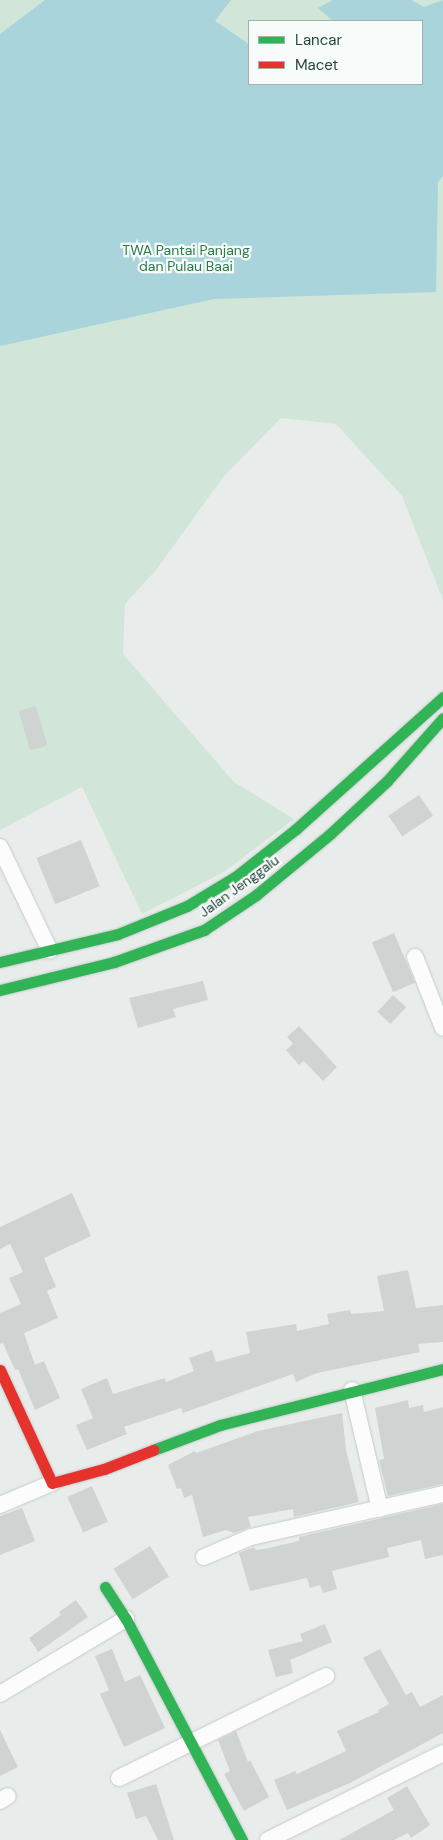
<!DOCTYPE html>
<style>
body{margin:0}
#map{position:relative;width:443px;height:1840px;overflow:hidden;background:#e8edeb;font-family:"DM Sans",sans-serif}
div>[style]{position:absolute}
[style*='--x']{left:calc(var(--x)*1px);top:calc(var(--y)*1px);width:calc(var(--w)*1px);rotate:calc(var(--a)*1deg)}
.green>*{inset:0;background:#d1e6d8}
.water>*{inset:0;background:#a9d4db}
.building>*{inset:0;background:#cfd4d2;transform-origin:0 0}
.roads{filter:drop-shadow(0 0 1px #c5cac8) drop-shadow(0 0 1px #c5cac8)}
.street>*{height:16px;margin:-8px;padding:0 8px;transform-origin:8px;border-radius:8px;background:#fcfcfc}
.fast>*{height:11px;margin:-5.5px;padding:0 5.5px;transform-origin:5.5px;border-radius:5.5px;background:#30b455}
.jam>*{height:11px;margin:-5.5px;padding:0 5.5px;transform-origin:5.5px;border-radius:5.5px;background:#e5322d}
span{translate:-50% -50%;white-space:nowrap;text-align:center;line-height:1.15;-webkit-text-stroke:4.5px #f7fbf9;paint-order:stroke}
.park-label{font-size:14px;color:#2d7a4b}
.street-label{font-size:14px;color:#24423a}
.legend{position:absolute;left:248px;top:20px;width:175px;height:65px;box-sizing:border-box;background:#f7fbf9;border:1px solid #a3b1ad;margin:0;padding:6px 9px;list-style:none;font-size:15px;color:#24423a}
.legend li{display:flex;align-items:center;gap:10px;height:25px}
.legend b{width:25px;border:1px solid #a3b1ad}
</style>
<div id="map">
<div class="green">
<i style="clip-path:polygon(evenodd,0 0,443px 0,443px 600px,402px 496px,336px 424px,281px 418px,224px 476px,156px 570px,125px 604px,123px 654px,234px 782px,294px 819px,224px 872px,142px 914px,82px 787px,0 830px,0 0,249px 21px,422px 21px,422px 84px,249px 84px,249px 21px)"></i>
</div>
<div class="water">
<i style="clip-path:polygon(45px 0,231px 0,215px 21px,249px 44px,249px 84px,422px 84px,422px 21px,333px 21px,318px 8px,333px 0,411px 0,424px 7px,443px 0,443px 176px,438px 182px,436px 292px,214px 299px,0 346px,0 34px)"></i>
</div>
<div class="building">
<i style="left:36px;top:706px;width:41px;height:18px;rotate:74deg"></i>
<i style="left:419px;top:795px;width:25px;height:37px;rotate:56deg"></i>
<i style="left:81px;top:840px;width:50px;height:48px;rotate:68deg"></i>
<i style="left:394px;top:933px;width:54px;height:24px;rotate:67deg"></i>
<i style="clip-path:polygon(203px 981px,208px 1000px,173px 1009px,176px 1017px,138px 1028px,129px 998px)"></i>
<i style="left:393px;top:995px;width:18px;height:23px;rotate:43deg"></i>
<i style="clip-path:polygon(299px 1026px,337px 1067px,323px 1081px,304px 1061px,299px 1065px,286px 1050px,293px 1044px,287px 1037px)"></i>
<i style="clip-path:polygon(72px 1193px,91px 1236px,44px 1258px,56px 1287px,47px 1291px,58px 1318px,24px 1333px,35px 1365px,44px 1361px,60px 1398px,35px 1410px,18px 1369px,15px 1370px,3px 1343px,0 1344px,0 1313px,21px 1304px,9px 1278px,23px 1272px,10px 1244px,0 1249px,0 1227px)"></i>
<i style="clip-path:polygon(408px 1270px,416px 1308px,443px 1305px,443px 1342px,418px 1344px,420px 1352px,317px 1373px,296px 1382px,293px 1374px,183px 1413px,181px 1408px,124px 1427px,127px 1434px,87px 1450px,76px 1425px,93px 1418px,81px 1389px,107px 1378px,113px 1394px,165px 1378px,166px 1382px,194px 1371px,189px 1358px,212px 1350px,216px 1362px,250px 1353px,246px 1332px,296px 1324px,297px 1331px,329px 1324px,327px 1314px,350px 1310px,351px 1314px,384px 1311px,377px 1276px)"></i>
<i style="clip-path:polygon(408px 1400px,409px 1408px,423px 1405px,424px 1412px,443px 1407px,443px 1484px,388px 1496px,379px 1460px,384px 1459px,375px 1408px)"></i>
<i style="clip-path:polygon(342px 1413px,346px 1450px,359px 1502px,294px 1517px,293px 1509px,248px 1517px,251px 1527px,234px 1533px,226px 1530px,203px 1537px,192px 1495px,184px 1498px,181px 1488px,177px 1489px,168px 1465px,195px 1451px,196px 1453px,258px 1431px)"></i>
<i style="left:92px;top:1486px;width:39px;height:27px;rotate:66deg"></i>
<i style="clip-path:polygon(443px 1504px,443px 1555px,425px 1559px,421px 1540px,387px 1548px,389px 1557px,332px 1571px,337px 1589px,323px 1593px,320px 1585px,310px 1588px,307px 1578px,250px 1591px,239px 1553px,254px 1547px,256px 1550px,264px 1549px,299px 1541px,299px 1537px)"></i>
<i style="clip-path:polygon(22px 1508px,35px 1541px,0 1555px,0 1516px)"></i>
<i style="left:150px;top:1546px;width:36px;height:43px;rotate:58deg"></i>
<i style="clip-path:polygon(76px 1600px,88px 1617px,38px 1652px,29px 1638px,61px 1615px,59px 1612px)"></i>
<i style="clip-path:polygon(325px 1624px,332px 1642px,290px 1660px,293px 1673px,276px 1677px,268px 1650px,303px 1641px,300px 1634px)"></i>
<i style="clip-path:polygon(112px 1649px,125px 1682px,140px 1675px,165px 1728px,124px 1747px,100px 1694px,109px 1690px,95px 1656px)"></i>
<i style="clip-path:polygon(380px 1649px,406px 1695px,412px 1692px,420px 1707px,443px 1695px,443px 1733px,350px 1783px,287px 1810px,274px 1780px,295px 1771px,297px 1774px,346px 1751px,337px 1731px,379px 1712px,378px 1710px,389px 1704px,363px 1658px)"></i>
<i style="clip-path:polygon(0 1730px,18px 1767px,0 1776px)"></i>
<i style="clip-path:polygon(236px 1731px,248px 1762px,250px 1760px,269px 1797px,244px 1811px,224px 1774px,230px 1771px,218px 1740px)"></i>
<i style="clip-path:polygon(156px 1784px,174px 1840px,158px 1840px,146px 1816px,136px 1819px,127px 1793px)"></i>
<i style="clip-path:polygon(407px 1786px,430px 1825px,411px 1838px,408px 1833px,394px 1840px,339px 1840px,394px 1810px,387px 1798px)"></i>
</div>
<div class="roads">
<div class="street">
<i style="--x:0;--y:847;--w:115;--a:64.3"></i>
<i style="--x:415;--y:957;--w:76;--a:68.5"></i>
<i style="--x:352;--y:1390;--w:122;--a:76.8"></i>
<i style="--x:0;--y:1505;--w:56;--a:-22.9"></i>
<i style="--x:204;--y:1557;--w:51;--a:-23.1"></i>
<i style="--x:251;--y:1537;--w:197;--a:-12.6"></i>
<i style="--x:0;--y:1694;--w:147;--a:-30.8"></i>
<i style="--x:119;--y:1778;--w:231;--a:-26.2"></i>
<i style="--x:0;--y:1801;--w:9;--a:-32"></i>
<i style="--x:268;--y:1840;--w:195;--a:-26.4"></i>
</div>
<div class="fast">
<i style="--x:0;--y:962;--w:121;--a:-13.3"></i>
<i style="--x:118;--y:934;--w:74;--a:-22.1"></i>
<i style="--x:187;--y:906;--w:56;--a:-31.1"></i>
<i style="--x:235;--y:877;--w:78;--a:-38.2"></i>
<i style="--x:296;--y:829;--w:198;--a:-41.9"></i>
<i style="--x:0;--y:990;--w:117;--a:-13.8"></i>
<i style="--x:114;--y:962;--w:96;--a:-19.6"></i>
<i style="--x:204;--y:930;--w:63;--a:-33.9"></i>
<i style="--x:256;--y:895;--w:96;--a:-39.5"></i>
<i style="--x:330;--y:834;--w:78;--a:-42.9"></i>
<i style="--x:387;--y:781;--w:84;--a:-48.4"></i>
<i style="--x:153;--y:1450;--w:72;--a:-20.5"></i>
<i style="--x:220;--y:1425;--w:230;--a:-14.1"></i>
<i style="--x:105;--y:1587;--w:38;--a:57"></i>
<i style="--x:126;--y:1619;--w:250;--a:62.3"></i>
</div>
<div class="jam">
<i style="--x:0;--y:1370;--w:124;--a:65.3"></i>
<i style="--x:52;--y:1483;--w:54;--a:-15.1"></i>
<i style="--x:104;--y:1469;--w:53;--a:-21.2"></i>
</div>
</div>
<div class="park-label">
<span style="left:186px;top:258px">TWA Pantai Panjang<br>dan Pulau Baai</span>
</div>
<div class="street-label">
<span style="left:239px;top:886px;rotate:-36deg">Jalan Jenggalu</span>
</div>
<ul class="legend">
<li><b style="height:6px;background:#30b455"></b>Lancar</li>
<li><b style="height:6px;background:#e5322d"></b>Macet</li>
</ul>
</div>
